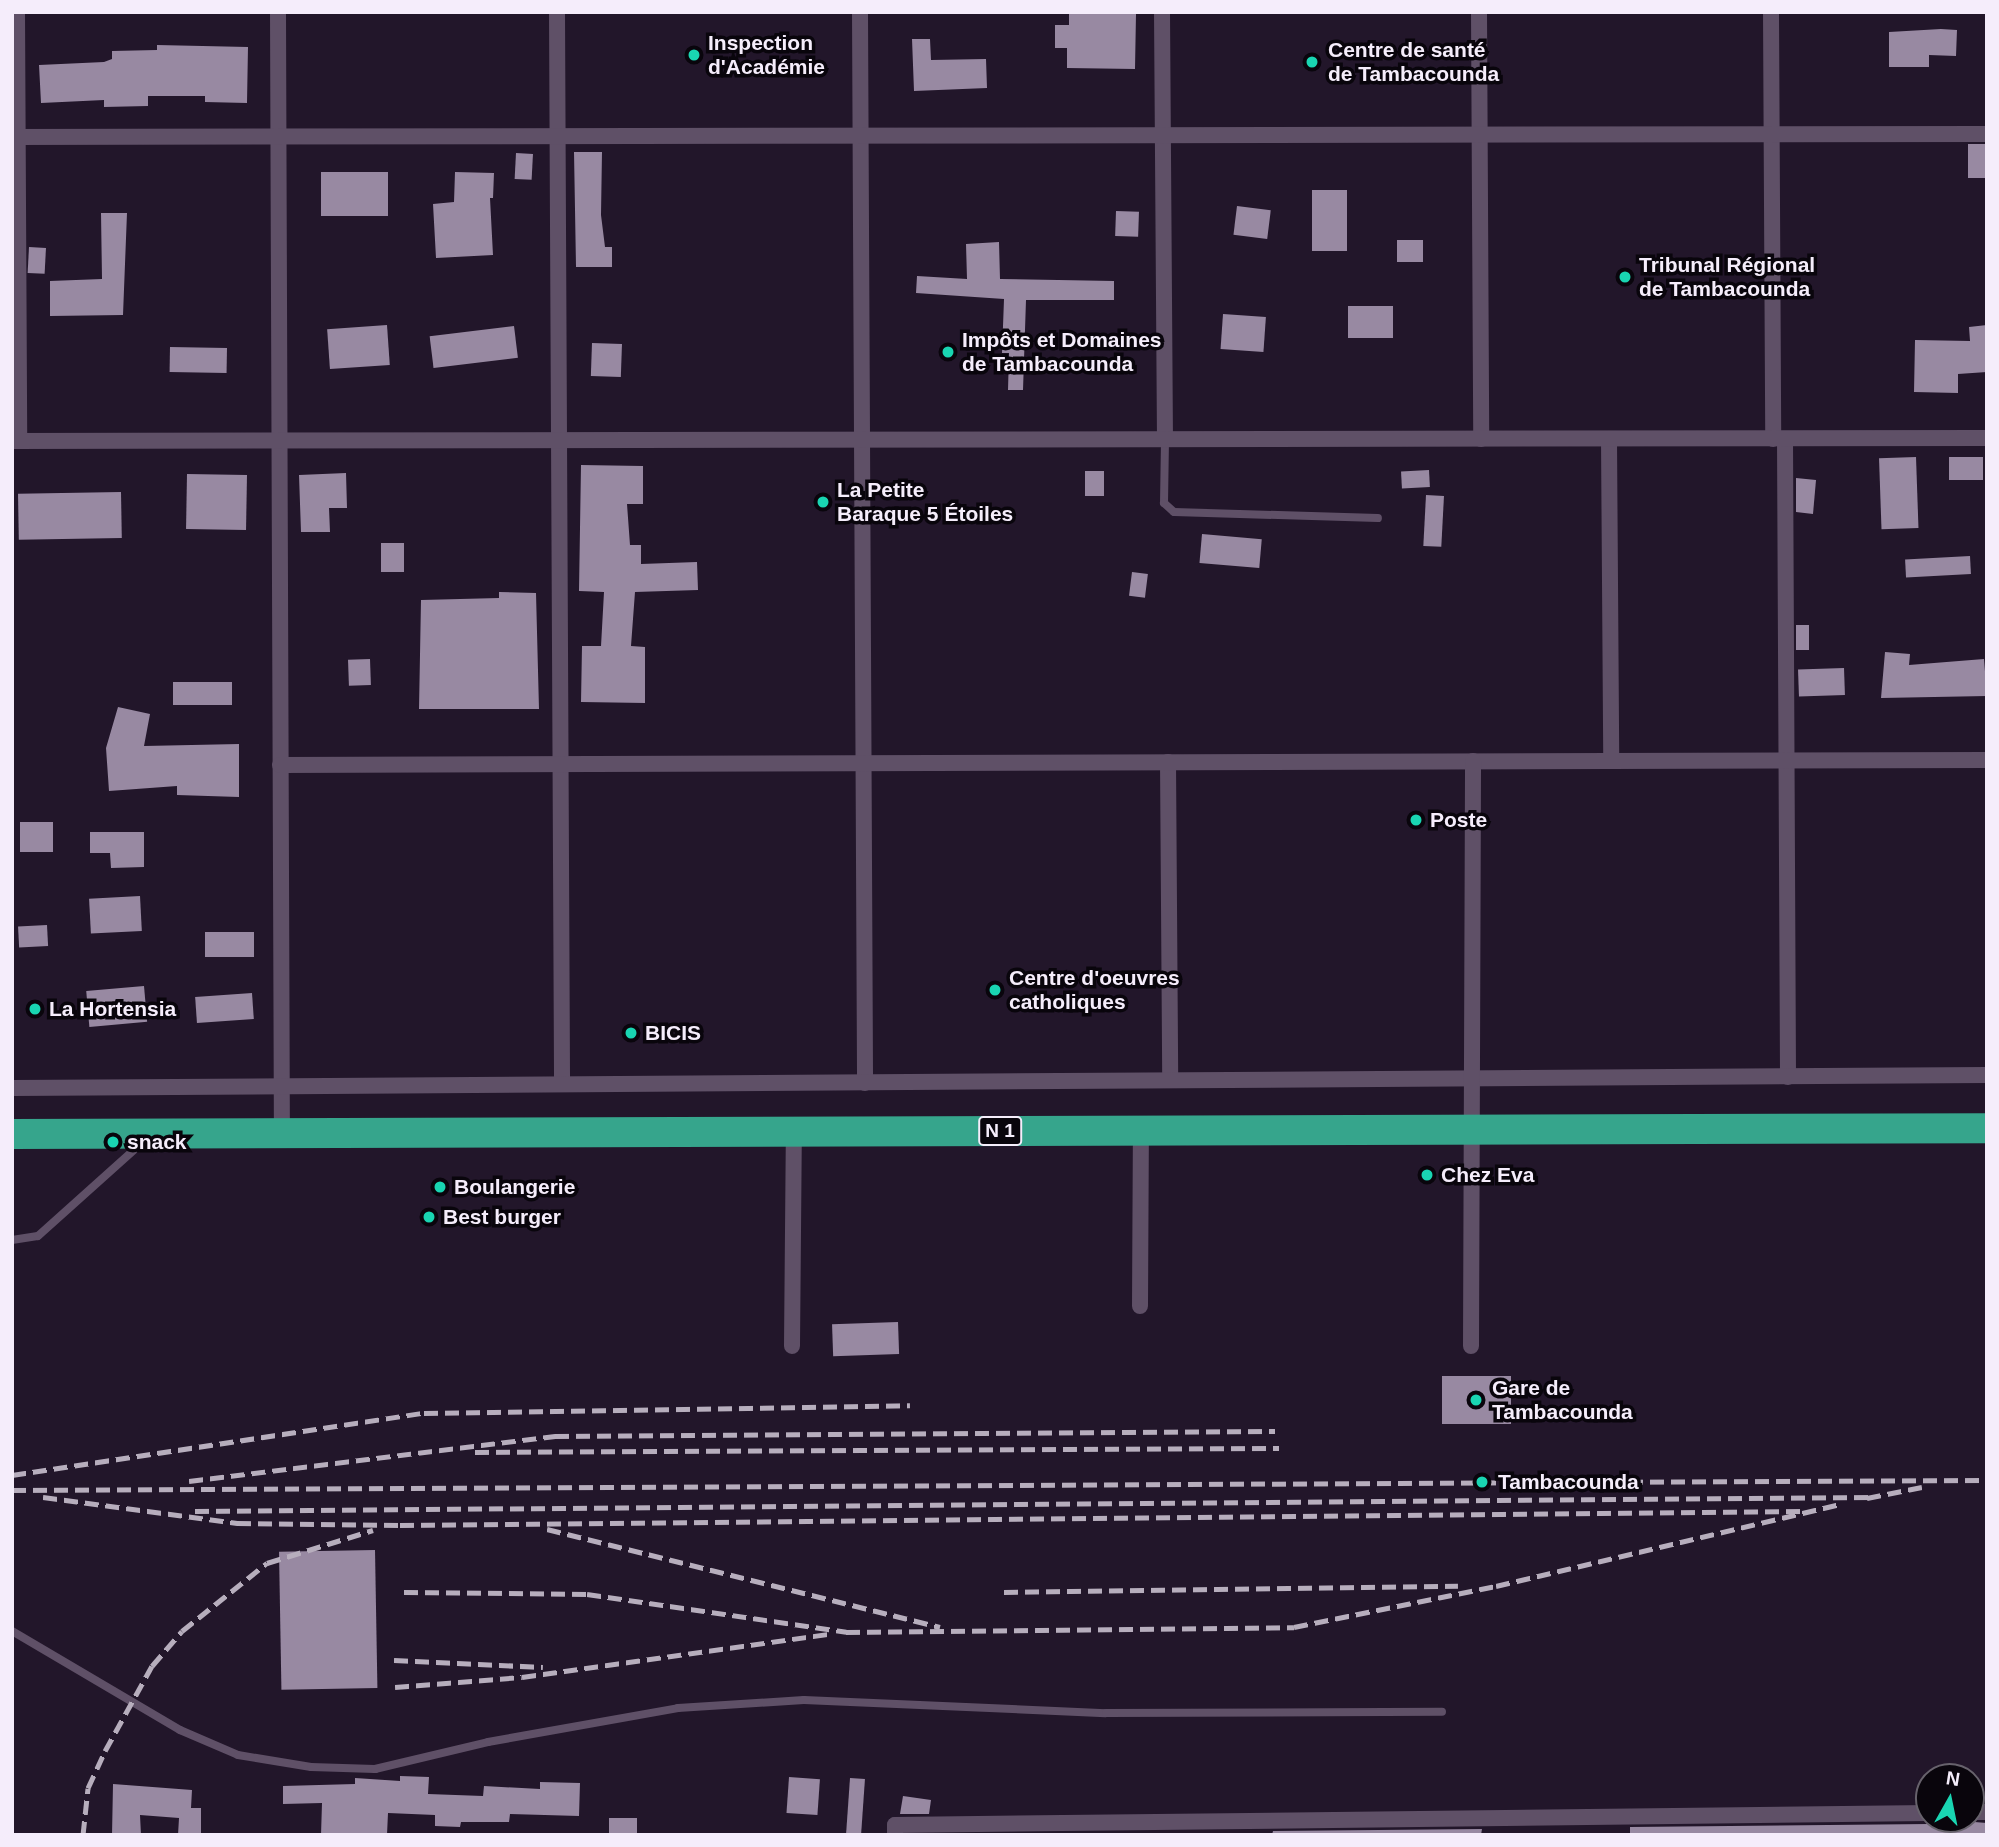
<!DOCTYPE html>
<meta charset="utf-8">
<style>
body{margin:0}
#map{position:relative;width:1999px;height:1847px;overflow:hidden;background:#22162a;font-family:Arial,sans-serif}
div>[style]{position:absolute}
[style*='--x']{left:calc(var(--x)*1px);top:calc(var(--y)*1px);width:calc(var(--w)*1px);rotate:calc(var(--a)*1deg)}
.building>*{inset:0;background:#9889a2;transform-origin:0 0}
.lane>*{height:8px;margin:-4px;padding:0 4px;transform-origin:4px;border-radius:4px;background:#5f5067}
.street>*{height:16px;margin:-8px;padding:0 8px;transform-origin:8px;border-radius:8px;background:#5f5067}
.highway>*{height:30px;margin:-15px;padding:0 15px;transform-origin:15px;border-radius:15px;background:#36a58c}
.rail>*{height:5px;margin-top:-2.5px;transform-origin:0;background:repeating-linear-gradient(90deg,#b7aebd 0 14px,transparent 0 21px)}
.dots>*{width:19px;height:19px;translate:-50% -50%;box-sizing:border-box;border:4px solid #09050c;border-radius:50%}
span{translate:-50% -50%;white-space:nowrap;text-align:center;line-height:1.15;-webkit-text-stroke:7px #09050c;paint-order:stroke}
.shield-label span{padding:2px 5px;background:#09050c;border:2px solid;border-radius:5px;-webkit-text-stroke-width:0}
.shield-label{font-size:19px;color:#f5edfb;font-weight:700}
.poi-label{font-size:21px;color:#f5edfb;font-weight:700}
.left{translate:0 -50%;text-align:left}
.frame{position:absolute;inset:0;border:14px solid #f5edfb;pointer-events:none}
.north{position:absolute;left:1915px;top:1763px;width:70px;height:70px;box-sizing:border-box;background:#09050c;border:2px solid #67626c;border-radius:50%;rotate:9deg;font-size:19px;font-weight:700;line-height:28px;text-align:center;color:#f5edfb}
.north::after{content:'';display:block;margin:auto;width:24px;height:32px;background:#19d5b2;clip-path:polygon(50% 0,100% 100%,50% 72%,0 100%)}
</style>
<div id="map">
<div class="building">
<i style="clip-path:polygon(1069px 14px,1136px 14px,1135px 69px,1067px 68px,1067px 48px,1055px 48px,1055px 25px,1069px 25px)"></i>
<i style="clip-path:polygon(1941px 29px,1957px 30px,1956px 56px,1929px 55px,1929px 67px,1889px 67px,1889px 32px)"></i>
<i style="clip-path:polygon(912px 39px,930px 39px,931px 60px,986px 59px,987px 88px,914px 91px)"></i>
<i style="clip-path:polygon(157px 45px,248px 47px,247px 103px,205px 102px,205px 96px,148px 96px,148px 106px,104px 107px,104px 100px,41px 103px,39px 65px,104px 62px,112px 59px,112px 51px,157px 50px)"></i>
<i style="left:1987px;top:144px;width:34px;height:19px;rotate:90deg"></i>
<i style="clip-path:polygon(574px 152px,602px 152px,601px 215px,605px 247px,612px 247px,612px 267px,576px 267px)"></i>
<i style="left:516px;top:153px;width:17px;height:26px;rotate:3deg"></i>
<i style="left:321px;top:172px;width:67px;height:44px"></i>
<i style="clip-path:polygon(455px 172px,494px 173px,493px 198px,490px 198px,493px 255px,436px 258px,433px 204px,454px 202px)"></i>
<i style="left:1312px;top:190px;width:35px;height:61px"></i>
<i style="left:1237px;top:206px;width:34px;height:29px;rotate:7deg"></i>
<i style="left:1116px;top:211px;width:23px;height:25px;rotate:2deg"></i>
<i style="clip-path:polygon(101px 213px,127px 213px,123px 315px,50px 316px,50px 281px,102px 279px)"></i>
<i style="left:1397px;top:240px;width:26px;height:22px"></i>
<i style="clip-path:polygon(999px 242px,1000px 279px,1114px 281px,1114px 300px,1026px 300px,1023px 390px,1008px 390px,1009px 353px,1002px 353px,1004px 299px,916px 293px,917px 276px,967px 279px,966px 244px)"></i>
<i style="left:29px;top:247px;width:17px;height:26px;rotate:3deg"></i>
<i style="left:1348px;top:306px;width:45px;height:32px"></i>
<i style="left:1223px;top:314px;width:43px;height:35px;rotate:4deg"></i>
<i style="left:387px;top:325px;width:40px;height:60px;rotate:86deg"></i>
<i style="clip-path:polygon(1987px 325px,1987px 372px,1958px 374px,1958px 393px,1914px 392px,1915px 340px,1970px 341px,1969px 327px)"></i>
<i style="left:514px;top:326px;width:32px;height:85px;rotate:83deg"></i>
<i style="left:592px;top:343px;width:30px;height:33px;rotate:2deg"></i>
<i style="left:170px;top:347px;width:57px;height:25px;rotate:1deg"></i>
<i style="left:1916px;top:457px;width:71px;height:37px;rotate:88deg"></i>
<i style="left:1983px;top:457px;width:23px;height:34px;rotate:90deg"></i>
<i style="clip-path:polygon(581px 465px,643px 466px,643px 504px,627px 504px,630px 545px,641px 545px,641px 564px,697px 562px,698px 590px,635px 592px,631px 646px,645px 647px,645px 703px,581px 702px,582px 646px,601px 646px,604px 592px,579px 591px)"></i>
<i style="left:1429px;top:470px;width:17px;height:28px;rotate:87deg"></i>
<i style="left:1085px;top:471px;width:19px;height:25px"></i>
<i style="clip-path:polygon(346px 473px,347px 508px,329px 508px,330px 532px,301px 532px,299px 475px)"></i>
<i style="left:187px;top:474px;width:60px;height:55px;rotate:1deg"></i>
<i style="clip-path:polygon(1796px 478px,1816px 480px,1813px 514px,1796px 512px)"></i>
<i style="left:121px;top:492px;width:46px;height:103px;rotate:89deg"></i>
<i style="left:1426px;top:495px;width:18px;height:51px;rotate:3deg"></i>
<i style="left:1202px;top:534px;width:60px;height:29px;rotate:5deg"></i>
<i style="left:381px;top:543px;width:23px;height:29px"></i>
<i style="left:1970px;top:556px;width:18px;height:65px;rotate:87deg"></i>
<i style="left:1132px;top:572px;width:16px;height:24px;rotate:7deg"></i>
<i style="clip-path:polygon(499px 592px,536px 593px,539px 709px,419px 709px,421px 600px,499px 598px)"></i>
<i style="left:1796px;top:625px;width:13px;height:25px"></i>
<i style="clip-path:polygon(1885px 652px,1910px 654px,1909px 665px,1984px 659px,1987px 696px,1881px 698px)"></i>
<i style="left:370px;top:659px;width:26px;height:22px;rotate:88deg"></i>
<i style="left:1844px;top:668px;width:27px;height:46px;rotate:88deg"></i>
<i style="left:232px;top:682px;width:23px;height:59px;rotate:90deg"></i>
<i style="clip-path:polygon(118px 707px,150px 714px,144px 746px,239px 744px,239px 797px,177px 795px,177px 786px,109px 791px,106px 748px)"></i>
<i style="left:20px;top:822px;width:33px;height:30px"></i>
<i style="clip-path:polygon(90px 832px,144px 832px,144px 867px,111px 868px,110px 853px,90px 853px)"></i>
<i style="left:140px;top:896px;width:35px;height:51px;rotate:87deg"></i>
<i style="left:47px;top:925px;width:21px;height:29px;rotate:87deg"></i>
<i style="left:205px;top:932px;width:49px;height:25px"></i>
<i style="left:144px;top:986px;width:36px;height:58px;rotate:85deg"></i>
<i style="left:252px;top:993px;width:26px;height:57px;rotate:86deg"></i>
<i style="left:898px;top:1322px;width:32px;height:66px;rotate:88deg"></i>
<i style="left:1442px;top:1376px;width:69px;height:48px"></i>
<i style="left:375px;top:1550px;width:138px;height:96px;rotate:89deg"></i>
<i style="clip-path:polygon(400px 1776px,429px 1777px,428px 1794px,483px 1796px,484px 1786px,540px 1789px,540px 1782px,580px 1783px,579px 1816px,510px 1814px,509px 1822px,461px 1822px,460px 1827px,435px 1826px,435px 1815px,388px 1813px,387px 1835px,321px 1835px,322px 1803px,283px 1804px,283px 1786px,355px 1784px,355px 1778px,400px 1781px)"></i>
<i style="left:789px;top:1777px;width:31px;height:36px;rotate:4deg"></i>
<i style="left:850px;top:1778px;width:15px;height:57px;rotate:4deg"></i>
<i style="clip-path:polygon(113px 1784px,192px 1790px,191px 1808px,201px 1808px,201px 1835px,178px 1835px,179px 1818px,140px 1815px,141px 1835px,112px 1835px)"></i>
<i style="clip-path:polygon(903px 1796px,931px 1800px,929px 1814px,900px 1814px)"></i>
<i style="left:609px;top:1818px;width:28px;height:17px"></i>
<i style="clip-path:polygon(1937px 1819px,1987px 1823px,1987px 1835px,1630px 1835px,1630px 1827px,1929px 1824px)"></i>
<i style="clip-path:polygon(1482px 1829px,1481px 1835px,1272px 1835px,1273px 1831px)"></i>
</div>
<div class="lane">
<i style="--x:1165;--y:440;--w:63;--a:90.9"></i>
<i style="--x:1164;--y:503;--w:13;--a:42"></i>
<i style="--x:1174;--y:512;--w:204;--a:1.7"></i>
<i style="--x:12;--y:1240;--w:26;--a:-9"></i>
<i style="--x:38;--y:1236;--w:142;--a:-41.9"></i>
<i style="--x:12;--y:1631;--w:195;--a:30.5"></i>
<i style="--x:180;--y:1730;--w:63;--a:23.3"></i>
<i style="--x:238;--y:1755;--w:74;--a:9.3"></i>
<i style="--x:311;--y:1767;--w:64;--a:1.8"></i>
<i style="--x:375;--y:1769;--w:116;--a:-13.4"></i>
<i style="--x:488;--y:1742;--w:193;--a:-10.1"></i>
<i style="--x:678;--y:1708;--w:126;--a:-3.6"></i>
<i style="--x:804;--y:1700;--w:302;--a:2.5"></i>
<i style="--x:1106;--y:1713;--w:336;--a:-0.2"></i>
</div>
<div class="street">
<i style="--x:17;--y:12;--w:429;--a:89.7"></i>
<i style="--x:278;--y:12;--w:1122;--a:89.8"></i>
<i style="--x:557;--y:12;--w:1072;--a:89.73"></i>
<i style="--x:860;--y:12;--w:1071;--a:89.73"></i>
<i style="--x:1162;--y:12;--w:428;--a:89.6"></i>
<i style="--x:1479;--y:12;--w:427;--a:89.7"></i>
<i style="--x:1771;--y:12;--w:427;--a:89.7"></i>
<i style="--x:12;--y:137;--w:1975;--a:-0.09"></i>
<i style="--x:1609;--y:439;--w:322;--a:89.6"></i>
<i style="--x:1785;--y:439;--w:638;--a:89.73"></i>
<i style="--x:12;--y:441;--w:1975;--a:-0.09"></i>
<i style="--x:1168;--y:762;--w:318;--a:89.6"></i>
<i style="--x:280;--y:765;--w:1707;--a:-0.17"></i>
<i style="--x:12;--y:1088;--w:1975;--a:-0.38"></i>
<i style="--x:1140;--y:1306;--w:175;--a:-89.7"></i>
<i style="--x:792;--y:1346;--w:214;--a:-89.5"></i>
<i style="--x:1471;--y:1346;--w:585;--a:-89.8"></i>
<i style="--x:1971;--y:1812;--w:16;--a:0"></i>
<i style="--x:895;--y:1835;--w:10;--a:-90"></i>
<i style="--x:895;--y:1825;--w:1034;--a:-0.66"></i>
</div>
<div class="highway">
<i style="--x:12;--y:1134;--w:1975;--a:-0.17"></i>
</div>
<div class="rail">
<i style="--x:475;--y:1452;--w:804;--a:-0.29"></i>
<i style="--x:12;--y:1475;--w:417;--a:-8.6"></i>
<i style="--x:424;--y:1413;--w:486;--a:-0.9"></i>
<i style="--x:189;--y:1481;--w:369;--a:-7"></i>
<i style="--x:555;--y:1436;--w:720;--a:-0.4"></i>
<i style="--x:12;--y:1490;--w:1975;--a:-0.29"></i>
<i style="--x:43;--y:1497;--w:196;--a:7.6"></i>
<i style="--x:237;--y:1523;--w:163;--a:0.7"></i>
<i style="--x:400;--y:1525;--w:1405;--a:-0.57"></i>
<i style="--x:1867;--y:1498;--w:56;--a:-11.3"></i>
<i style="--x:195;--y:1511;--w:1680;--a:-0.48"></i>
<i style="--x:547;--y:1529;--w:405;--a:14"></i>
<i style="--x:404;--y:1592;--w:183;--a:0.6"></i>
<i style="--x:587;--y:1594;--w:262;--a:8.3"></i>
<i style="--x:846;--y:1632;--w:448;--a:-0.6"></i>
<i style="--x:1294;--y:1627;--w:206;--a:-11.5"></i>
<i style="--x:1496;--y:1586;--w:354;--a:-13.4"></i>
<i style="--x:1004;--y:1592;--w:454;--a:-0.8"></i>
<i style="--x:394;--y:1660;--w:149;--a:2.7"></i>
<i style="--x:395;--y:1687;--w:127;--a:-4.5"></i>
<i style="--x:522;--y:1677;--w:310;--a:-8"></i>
<i style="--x:83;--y:1835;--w:47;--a:-83.9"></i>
<i style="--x:88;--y:1788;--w:41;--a:-65.3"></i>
<i style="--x:105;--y:1751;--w:97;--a:-61.1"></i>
<i style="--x:152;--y:1666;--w:46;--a:-49.4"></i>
<i style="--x:182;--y:1631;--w:109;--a:-38.7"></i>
<i style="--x:267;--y:1563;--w:111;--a:-17.3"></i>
</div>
<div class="dots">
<i style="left:694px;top:55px;background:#19d5b2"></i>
<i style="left:1312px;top:62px;background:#19d5b2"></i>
<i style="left:1625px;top:277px;background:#19d5b2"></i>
<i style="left:948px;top:352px;background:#19d5b2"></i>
<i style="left:823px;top:502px;background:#19d5b2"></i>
<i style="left:1416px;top:820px;background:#19d5b2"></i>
<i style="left:995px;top:990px;background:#19d5b2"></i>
<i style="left:35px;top:1009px;background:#19d5b2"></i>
<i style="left:631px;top:1033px;background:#19d5b2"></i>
<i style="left:113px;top:1142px;background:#19d5b2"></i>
<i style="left:1427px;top:1175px;background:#19d5b2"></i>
<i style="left:440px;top:1187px;background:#19d5b2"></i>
<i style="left:429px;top:1217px;background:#19d5b2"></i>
<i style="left:1476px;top:1400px;background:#19d5b2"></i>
<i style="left:1482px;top:1482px;background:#19d5b2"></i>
</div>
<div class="shield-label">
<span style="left:1000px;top:1131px">N 1</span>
</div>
<div class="poi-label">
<span class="left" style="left:708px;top:55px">Inspection<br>d'Académie</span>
<span class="left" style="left:1328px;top:62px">Centre de santé<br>de Tambacounda</span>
<span class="left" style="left:1639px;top:277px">Tribunal Régional<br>de Tambacounda</span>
<span class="left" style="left:962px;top:352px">Impôts et Domaines<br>de Tambacounda</span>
<span class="left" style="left:837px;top:502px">La Petite<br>Baraque 5 Étoiles</span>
<span class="left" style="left:1430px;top:820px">Poste</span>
<span class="left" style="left:1009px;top:990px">Centre d'oeuvres<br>catholiques</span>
<span class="left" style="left:49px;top:1009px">La Hortensia</span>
<span class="left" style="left:645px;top:1033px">BICIS</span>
<span class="left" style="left:127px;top:1142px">snack</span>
<span class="left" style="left:1441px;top:1175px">Chez Eva</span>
<span class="left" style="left:454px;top:1187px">Boulangerie</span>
<span class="left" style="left:443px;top:1217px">Best burger</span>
<span class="left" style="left:1492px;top:1400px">Gare de<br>Tambacounda</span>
<span class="left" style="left:1498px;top:1482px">Tambacounda</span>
</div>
<div class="frame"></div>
<div class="north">N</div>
</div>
